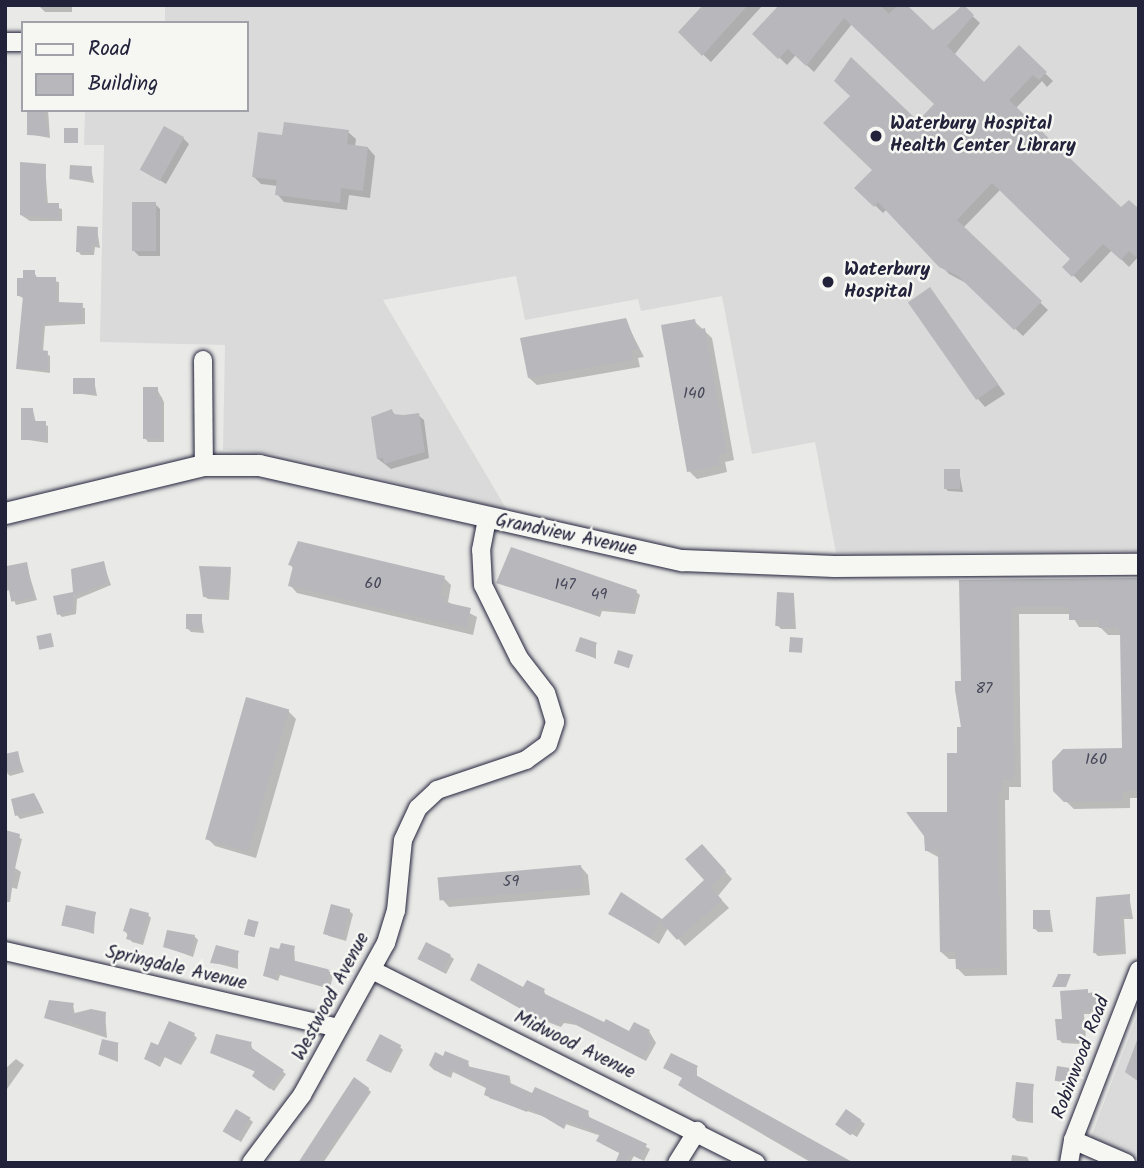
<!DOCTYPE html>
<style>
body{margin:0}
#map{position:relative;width:1144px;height:1168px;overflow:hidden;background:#e9e9e7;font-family:Kalam,sans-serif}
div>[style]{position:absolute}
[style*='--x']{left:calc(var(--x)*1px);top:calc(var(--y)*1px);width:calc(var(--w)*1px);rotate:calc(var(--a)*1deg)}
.built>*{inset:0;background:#dadada}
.shadow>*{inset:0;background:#0003}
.building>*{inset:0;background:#b8b8bc;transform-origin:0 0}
.roads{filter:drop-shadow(0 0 2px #22223b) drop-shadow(0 0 2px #22223b)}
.minor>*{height:18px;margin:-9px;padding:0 9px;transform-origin:9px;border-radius:9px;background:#f6f6f2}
.major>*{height:21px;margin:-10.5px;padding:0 10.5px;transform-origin:10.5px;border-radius:10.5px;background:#f6f6f2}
.dots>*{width:19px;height:19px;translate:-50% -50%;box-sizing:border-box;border:4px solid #f6f6f2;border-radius:50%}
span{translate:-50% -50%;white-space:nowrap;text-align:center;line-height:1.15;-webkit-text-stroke:5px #f6f6f2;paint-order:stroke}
.number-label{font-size:16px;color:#48485b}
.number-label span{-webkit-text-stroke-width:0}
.poi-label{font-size:19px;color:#22223b;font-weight:700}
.left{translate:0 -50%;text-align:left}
.street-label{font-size:19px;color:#22223b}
.frame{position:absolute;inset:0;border:7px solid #22223b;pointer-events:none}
.legend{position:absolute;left:21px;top:21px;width:228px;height:91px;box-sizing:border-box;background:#f6f6f2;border:2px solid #a1a1a9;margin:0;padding:9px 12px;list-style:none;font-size:21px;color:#22223b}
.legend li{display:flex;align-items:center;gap:14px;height:35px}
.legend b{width:35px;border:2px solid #a1a1a9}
</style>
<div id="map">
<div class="built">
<i style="clip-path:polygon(165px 5px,1139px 5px,1139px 551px,836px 553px,815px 442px,752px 454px,722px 296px,641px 311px,638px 299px,525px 320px,516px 276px,383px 300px,507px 510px,278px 454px,223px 450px,225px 345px,100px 342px,104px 145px,84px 145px,85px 110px,247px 110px,247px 23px,165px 23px)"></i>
<i style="clip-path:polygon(1139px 1011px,1139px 1160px,1091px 1137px)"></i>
</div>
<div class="shadow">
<i style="clip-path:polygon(72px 5px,72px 12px,45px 12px,40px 7px)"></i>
<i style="clip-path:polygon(706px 5px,763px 5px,711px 62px,680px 32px)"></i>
<i style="clip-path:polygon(782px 5px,904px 5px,933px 33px,962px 6px,980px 23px,954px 55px,984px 84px,1019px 48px,1053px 81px,1047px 87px,1042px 81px,1016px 108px,1138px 257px,1129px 267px,1112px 250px,1081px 283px,1065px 267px,1072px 259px,1000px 190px,963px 228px,1048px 310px,1023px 336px,968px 284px,949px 274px,887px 209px,883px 213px,857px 188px,936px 104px,852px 24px,814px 72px,796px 55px,787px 65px,755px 34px)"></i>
<i style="clip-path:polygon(29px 110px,48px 110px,50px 138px,28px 134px)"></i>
<i style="clip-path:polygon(348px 132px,356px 139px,355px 147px,368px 148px,375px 156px,370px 198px,349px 195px,347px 210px,284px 202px,277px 194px,278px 186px,261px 184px,254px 177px)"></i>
<i style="clip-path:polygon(183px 138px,189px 144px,166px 184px,142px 169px)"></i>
<i style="clip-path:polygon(45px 165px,48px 205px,62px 209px,62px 221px,30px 221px,21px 215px)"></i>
<i style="clip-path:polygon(91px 168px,94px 183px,71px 179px)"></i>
<i style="clip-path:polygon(155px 204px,160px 209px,160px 256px,139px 256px,133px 250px)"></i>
<i style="clip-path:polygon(97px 229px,100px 248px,95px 247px,94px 255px,81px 255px,78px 251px)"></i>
<i style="clip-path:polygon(34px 272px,38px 279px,59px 282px,59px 304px,85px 308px,85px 324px,45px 326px,43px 352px,50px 356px,50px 373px,18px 369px,25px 299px,19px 296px,25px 280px)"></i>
<i style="clip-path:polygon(930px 289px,1005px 394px,985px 407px,978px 399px)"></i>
<i style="clip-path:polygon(625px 320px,644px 357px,638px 358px,640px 367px,537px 385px,529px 378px)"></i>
<i style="clip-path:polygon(694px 321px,712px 338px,734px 460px,725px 462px,727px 472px,697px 479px,689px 471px)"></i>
<i style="clip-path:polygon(94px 380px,97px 396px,75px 393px)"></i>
<i style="clip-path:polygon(157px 389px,164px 402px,164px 442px,148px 442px,145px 438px)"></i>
<i style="clip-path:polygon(33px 410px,36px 423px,48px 426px,48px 443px,22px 439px)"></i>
<i style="clip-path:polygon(392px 411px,396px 416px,418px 415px,424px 420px,429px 458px,391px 469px,378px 459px)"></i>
<i style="clip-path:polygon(959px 471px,963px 492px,948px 491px,945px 488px)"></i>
<i style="clip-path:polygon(103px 563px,111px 585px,77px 599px,76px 614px,62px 617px,59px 614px)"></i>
<i style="clip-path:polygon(26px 564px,37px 600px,16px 605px,10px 590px,5px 591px,5px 569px)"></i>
<i style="clip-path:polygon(290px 565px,444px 578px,451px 585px,448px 602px,477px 617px,473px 635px,297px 593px,290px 585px,294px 569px)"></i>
<i style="clip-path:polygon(231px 569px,229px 600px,208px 599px,204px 596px)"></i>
<i style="clip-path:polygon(1139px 579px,1139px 798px,1130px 798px,1130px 808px,1074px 809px,1054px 790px,1124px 750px,1122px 635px,1108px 635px,1100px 627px,1079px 627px,1071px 614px,1019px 614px,1021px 787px,1009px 787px,1009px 800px,1005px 800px,1007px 975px,965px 976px,957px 968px,957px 959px,949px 959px,941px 952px,940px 858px,927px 851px,949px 813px,963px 729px,961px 582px)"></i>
<i style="clip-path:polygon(498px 582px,636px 592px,640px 595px,635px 614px,602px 611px,600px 617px)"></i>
<i style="clip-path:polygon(794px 595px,796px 629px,781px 629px,777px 625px)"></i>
<i style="clip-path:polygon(201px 616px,204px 633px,191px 632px,187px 628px)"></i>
<i style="clip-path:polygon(596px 644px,596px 659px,578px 650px)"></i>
<i style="clip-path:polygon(288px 711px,296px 719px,256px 858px,215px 846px,207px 838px)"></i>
<i style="clip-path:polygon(17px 753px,24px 772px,10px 776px,6px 772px)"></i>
<i style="clip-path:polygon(37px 799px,44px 813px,20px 819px,17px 815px)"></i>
<i style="clip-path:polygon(5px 832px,22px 839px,15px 868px,21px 872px,17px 889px,10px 887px,5px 908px)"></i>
<i style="clip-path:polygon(709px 854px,732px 879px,718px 896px,729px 908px,685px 946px,668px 928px,659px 944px,611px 914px,662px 921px,707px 880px)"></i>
<i style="clip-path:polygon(581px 867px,588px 875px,590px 895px,449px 907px,442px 899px)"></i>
<i style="clip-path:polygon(1129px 895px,1133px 919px,1124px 919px,1126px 954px,1098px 956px,1095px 953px)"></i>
<i style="clip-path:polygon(349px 911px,353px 914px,346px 941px,329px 936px,325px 933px)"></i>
<i style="clip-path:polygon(1050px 912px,1053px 932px,1038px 932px,1035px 929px)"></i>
<i style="clip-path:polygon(95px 914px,94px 934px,63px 924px)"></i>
<i style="clip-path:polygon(148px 915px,151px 918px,143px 945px,132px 942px,125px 931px)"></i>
<i style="clip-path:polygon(194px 936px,198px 940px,193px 957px,165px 947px)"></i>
<i style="clip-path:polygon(294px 948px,295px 962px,333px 975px,330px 989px,280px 975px,278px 981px,265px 976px,280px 951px)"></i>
<i style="clip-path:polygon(238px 953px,238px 969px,212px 962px)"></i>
<i style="clip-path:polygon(450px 956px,454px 959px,446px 974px,419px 959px)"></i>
<i style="clip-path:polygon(475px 983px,544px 991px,546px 996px,605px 1025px,630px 1033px,649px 1031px,656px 1043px,646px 1061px,576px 1025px,564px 1023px,561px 1027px,537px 1018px)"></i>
<i style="clip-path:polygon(1095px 994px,1099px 1007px,1093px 1007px,1093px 1014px,1084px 1014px,1086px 1039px,1081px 1039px,1081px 1044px,1062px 1043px,1059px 1039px,1064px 1020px)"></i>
<i style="clip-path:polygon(73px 1005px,75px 1015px,105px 1013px,107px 1038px,46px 1018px)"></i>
<i style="clip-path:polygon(194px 1035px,197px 1038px,181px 1065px,165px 1057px,160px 1067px,146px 1059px,158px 1047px)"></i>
<i style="clip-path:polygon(118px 1044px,118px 1062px,100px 1055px)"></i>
<i style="clip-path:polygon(251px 1044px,253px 1051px,286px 1074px,274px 1091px,257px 1079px,256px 1072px,212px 1052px)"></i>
<i style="clip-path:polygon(400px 1047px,403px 1050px,391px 1073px,371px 1063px)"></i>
<i style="clip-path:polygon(16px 1059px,24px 1065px,7px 1089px,5px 1069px)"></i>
<i style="clip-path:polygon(468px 1062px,470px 1069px,510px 1078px,511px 1085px,533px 1095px,588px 1112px,590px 1119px,650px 1149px,644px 1161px,634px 1156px,630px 1163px,617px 1163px,621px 1154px,602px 1144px,601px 1136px,489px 1098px,488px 1089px,453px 1072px,451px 1078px,440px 1073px,431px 1065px)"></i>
<i style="clip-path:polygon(697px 1068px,697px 1078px,850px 1163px,812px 1163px,683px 1088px)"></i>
<i style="clip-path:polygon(1033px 1086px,1033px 1123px,1017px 1121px,1013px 1117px)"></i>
<i style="clip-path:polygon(368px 1089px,371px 1092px,323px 1163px,300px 1163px)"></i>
<i style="clip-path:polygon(249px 1119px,253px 1122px,241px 1142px,225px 1131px)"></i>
<i style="clip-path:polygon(861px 1121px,865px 1124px,857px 1137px,842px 1128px)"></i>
<i style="clip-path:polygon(1012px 1155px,1027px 1157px,1030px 1163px,1011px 1163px)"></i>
</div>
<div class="building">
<i style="clip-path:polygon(703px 5px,748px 5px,702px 56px,678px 32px)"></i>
<i style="clip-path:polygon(779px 5px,880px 5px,889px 14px,898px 5px,907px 5px,933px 30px,964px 5px,974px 15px,947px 46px,984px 82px,1019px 45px,1047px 72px,1039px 80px,1033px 75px,1009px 100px,1121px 207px,1129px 200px,1139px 209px,1139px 260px,1129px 251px,1121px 260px,1103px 244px,1072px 277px,1062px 267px,1070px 259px,992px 183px,957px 220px,1042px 301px,1014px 330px,958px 276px,939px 267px,878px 202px,874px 207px,854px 188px,872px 170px,823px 123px,850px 96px,834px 81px,851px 57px,918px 121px,934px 104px,844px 18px,806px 66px,788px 49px,778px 59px,752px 34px)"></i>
<i style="clip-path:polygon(27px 110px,44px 110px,48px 136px,27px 135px)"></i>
<i style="clip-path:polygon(284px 122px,349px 130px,347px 144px,368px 147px,363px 191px,341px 188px,340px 203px,275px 195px,277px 180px,252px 177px,258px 132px,282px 135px)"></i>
<i style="left:164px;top:126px;width:23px;height:50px;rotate:29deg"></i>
<i style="left:64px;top:128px;width:14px;height:15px"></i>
<i style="clip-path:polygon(20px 162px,46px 164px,45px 203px,59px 203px,59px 219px,20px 215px)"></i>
<i style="left:70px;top:165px;width:22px;height:14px;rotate:3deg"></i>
<i style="left:132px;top:202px;width:24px;height:49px"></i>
<i style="clip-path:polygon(77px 226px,98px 227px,97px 245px,92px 245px,92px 253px,76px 252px)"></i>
<i style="clip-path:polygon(23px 270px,35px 270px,35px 277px,56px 277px,57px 302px,83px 303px,82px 321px,42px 323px,41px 350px,48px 351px,47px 370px,16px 369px,23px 296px,17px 296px,17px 278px,23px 278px)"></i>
<i style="left:930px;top:287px;width:119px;height:27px;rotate:55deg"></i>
<i style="clip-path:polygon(626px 318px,638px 349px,632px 350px,633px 360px,528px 378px,520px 338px)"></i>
<i style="clip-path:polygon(695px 319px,697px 330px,705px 328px,727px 453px,718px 455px,720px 465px,687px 472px,661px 325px)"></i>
<i style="left:73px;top:378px;width:22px;height:16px"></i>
<i style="clip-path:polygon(143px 387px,158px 387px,158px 397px,162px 397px,161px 439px,143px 439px)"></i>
<i style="clip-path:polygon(21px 408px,33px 408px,33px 421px,46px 421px,46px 440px,21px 440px)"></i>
<i style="clip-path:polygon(392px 409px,393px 414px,404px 415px,419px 413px,425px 452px,384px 464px,383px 458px,377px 459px,371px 417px)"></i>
<i style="left:944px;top:469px;width:16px;height:20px"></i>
<i style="clip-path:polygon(298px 541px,445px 576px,440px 596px,446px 597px,444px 602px,471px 608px,466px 628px,288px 586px,293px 566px,288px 565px)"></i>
<i style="clip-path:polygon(511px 547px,637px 590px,632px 612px,599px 608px,597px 615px,496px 583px)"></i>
<i style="clip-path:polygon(104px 561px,109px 582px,74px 596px,73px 611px,57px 615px,53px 596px,73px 592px,71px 569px)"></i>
<i style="left:27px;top:562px;width:36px;height:23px;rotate:79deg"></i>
<i style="clip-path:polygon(199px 566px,231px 567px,226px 598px,203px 597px)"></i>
<i style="clip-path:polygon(1139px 578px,1139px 791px,1123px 791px,1123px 801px,1064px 802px,1053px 791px,1052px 761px,1063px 749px,1122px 748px,1120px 632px,1117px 628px,1099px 628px,1098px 620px,1069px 620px,1069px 607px,1012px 607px,1014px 780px,1002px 780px,1002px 793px,998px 793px,1000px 968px,956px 969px,955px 952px,940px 952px,938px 851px,925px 851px,924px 836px,906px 812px,947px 812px,947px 753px,957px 753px,957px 727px,961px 727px,955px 690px,955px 681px,961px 681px,959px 580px)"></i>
<i style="left:777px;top:592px;width:17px;height:34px;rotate:3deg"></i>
<i style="left:186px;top:614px;width:16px;height:15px"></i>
<i style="left:51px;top:633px;width:14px;height:15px;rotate:78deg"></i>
<i style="left:580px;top:637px;width:18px;height:15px;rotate:19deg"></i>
<i style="left:790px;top:637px;width:13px;height:15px;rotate:4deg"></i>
<i style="left:618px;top:650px;width:16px;height:14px;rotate:18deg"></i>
<i style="left:246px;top:697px;width:45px;height:148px;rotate:16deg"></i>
<i style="clip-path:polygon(18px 751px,22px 769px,5px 773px,5px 754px)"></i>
<i style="clip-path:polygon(34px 793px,42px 809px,15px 816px,11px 799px)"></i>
<i style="clip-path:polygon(5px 830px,20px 834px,10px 902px,5px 902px)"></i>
<i style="clip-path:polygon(702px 844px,726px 871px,711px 887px,722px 900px,677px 940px,660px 921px,651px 938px,608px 914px,621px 892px,662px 919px,704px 880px,685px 859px)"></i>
<i style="left:581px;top:865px;width:23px;height:144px;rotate:85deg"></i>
<i style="clip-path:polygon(1130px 894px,1130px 916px,1121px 916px,1123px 951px,1093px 953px,1096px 897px)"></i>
<i style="left:331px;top:904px;width:20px;height:31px;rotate:15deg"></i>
<i style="left:66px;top:905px;width:31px;height:21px;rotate:13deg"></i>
<i style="clip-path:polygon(130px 908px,149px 913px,140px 943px,126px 939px,128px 933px,123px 931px)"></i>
<i style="left:1033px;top:910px;width:17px;height:19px"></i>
<i style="left:248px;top:919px;width:11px;height:16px;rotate:15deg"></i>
<i style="clip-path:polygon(167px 930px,195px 935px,190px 955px,163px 947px)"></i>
<i style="left:426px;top:942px;width:28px;height:19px;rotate:27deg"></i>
<i style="clip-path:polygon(281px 943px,295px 946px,292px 960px,331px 970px,326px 987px,277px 973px,275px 979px,263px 976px,270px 947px,279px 949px)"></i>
<i style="clip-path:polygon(216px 945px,239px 951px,235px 966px,210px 963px)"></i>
<i style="clip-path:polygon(478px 963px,523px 987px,527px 980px,545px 989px,543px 993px,604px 1022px,606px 1019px,629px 1031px,634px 1022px,650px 1030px,647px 1035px,653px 1039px,643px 1059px,571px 1022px,560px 1020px,558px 1025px,532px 1015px,470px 980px)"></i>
<i style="clip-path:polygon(1058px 974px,1071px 974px,1066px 987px,1052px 987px)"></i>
<i style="clip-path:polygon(1088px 989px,1088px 993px,1096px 992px,1097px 1004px,1090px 1004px,1091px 1011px,1082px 1012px,1083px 1036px,1078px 1036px,1079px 1042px,1057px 1040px,1055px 1019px,1062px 1019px,1060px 991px)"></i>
<i style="clip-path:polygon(49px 1000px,74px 1003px,71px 1014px,91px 1009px,106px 1012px,104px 1036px,69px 1021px,68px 1025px,44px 1018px)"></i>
<i style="clip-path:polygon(169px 1021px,195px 1033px,189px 1046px,177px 1063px,161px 1055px,157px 1065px,144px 1059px,151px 1042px,158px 1045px)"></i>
<i style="clip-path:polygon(216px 1034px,252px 1042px,250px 1047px,284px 1070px,270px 1089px,252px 1076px,255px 1071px,210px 1053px)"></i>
<i style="left:380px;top:1034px;width:24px;height:30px;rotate:28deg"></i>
<i style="clip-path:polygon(1138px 1038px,1139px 1038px,1139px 1082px,1125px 1072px)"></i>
<i style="left:102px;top:1039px;width:17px;height:16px;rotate:13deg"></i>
<i style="clip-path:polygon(445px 1051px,469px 1061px,467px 1066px,510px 1076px,508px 1082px,532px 1093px,535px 1087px,589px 1111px,587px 1116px,647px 1144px,640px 1159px,630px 1154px,625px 1163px,615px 1163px,621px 1149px,618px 1152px,596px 1141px,600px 1134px,568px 1120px,564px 1129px,529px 1108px,527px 1112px,484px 1095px,486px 1088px,479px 1082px,450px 1070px,448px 1076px,434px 1070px,429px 1065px,435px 1052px,443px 1056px)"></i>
<i style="clip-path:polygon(671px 1053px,698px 1066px,694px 1074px,854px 1163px,816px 1163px,698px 1097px,678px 1085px,682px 1078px,663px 1068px)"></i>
<i style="left:1057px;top:1066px;width:13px;height:15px;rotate:9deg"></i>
<i style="clip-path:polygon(354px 1077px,369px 1088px,366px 1098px,318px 1163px,298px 1163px)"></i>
<i style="left:1016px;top:1082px;width:18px;height:36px;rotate:6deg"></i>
<i style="left:236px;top:1109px;width:17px;height:26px;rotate:31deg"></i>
<i style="left:846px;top:1109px;width:19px;height:19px;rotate:35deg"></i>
</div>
<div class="roads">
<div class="minor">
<i style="--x:5;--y:42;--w:18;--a:0"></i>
<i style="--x:203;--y:360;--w:105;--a:89.5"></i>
<i style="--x:5;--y:951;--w:342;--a:13"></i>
<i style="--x:372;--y:970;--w:430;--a:26.7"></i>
<i style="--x:1073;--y:1140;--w:58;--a:23.5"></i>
<i style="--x:251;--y:1163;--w:85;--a:-53.1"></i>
<i style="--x:302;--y:1095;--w:174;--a:-61.1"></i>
<i style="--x:386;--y:943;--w:34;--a:-73"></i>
<i style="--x:396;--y:911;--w:71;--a:-84.4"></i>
<i style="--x:403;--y:840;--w:35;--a:-65"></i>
<i style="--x:418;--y:808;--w:26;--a:-43"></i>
<i style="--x:437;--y:790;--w:94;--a:-18.6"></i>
<i style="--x:526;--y:760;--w:27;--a:-36"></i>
<i style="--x:548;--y:744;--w:23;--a:-72"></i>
<i style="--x:555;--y:722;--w:30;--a:-107"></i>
<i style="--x:546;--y:693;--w:44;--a:-127.6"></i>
<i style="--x:519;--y:658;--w:81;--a:-116.3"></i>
<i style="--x:483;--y:585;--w:35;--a:-93"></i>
<i style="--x:481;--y:550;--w:32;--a:-79"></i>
<i style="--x:677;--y:1163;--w:38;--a:-58"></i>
<i style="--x:1069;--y:1163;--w:23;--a:-80"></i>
<i style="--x:1073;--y:1140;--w:182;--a:-68.8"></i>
</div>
<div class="major">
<i style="--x:5;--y:513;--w:205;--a:-13.6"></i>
<i style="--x:204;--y:465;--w:55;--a:0"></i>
<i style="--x:259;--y:465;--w:434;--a:12.7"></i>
<i style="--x:682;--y:560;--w:152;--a:2.3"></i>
<i style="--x:834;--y:566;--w:305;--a:-0.4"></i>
</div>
</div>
<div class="dots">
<i style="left:876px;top:136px;background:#22223b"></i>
<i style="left:828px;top:282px;background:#22223b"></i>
</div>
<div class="number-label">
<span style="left:694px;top:394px">140</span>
<span style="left:373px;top:584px">60</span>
<span style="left:565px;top:585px">147</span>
<span style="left:599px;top:595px">49</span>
<span style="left:984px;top:689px">87</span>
<span style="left:1096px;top:760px">160</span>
<span style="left:511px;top:882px">59</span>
</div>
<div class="poi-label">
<span class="left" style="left:890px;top:136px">Waterbury Hospital<br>Health Center Library</span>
<span class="left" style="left:844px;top:282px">Waterbury<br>Hospital</span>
</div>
<div class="street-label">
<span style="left:566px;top:536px;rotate:12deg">Grandview Avenue</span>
<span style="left:176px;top:969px;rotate:13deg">Springdale Avenue</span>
<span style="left:332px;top:997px;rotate:-62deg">Westwood Avenue</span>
<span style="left:574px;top:1046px;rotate:26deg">Midwood Avenue</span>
<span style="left:1082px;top:1058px;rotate:-69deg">Robinwood Road</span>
</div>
<div class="frame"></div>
<ul class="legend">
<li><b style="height:9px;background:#f6f6f2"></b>Road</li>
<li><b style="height:19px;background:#b8b8bc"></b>Building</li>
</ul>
</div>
